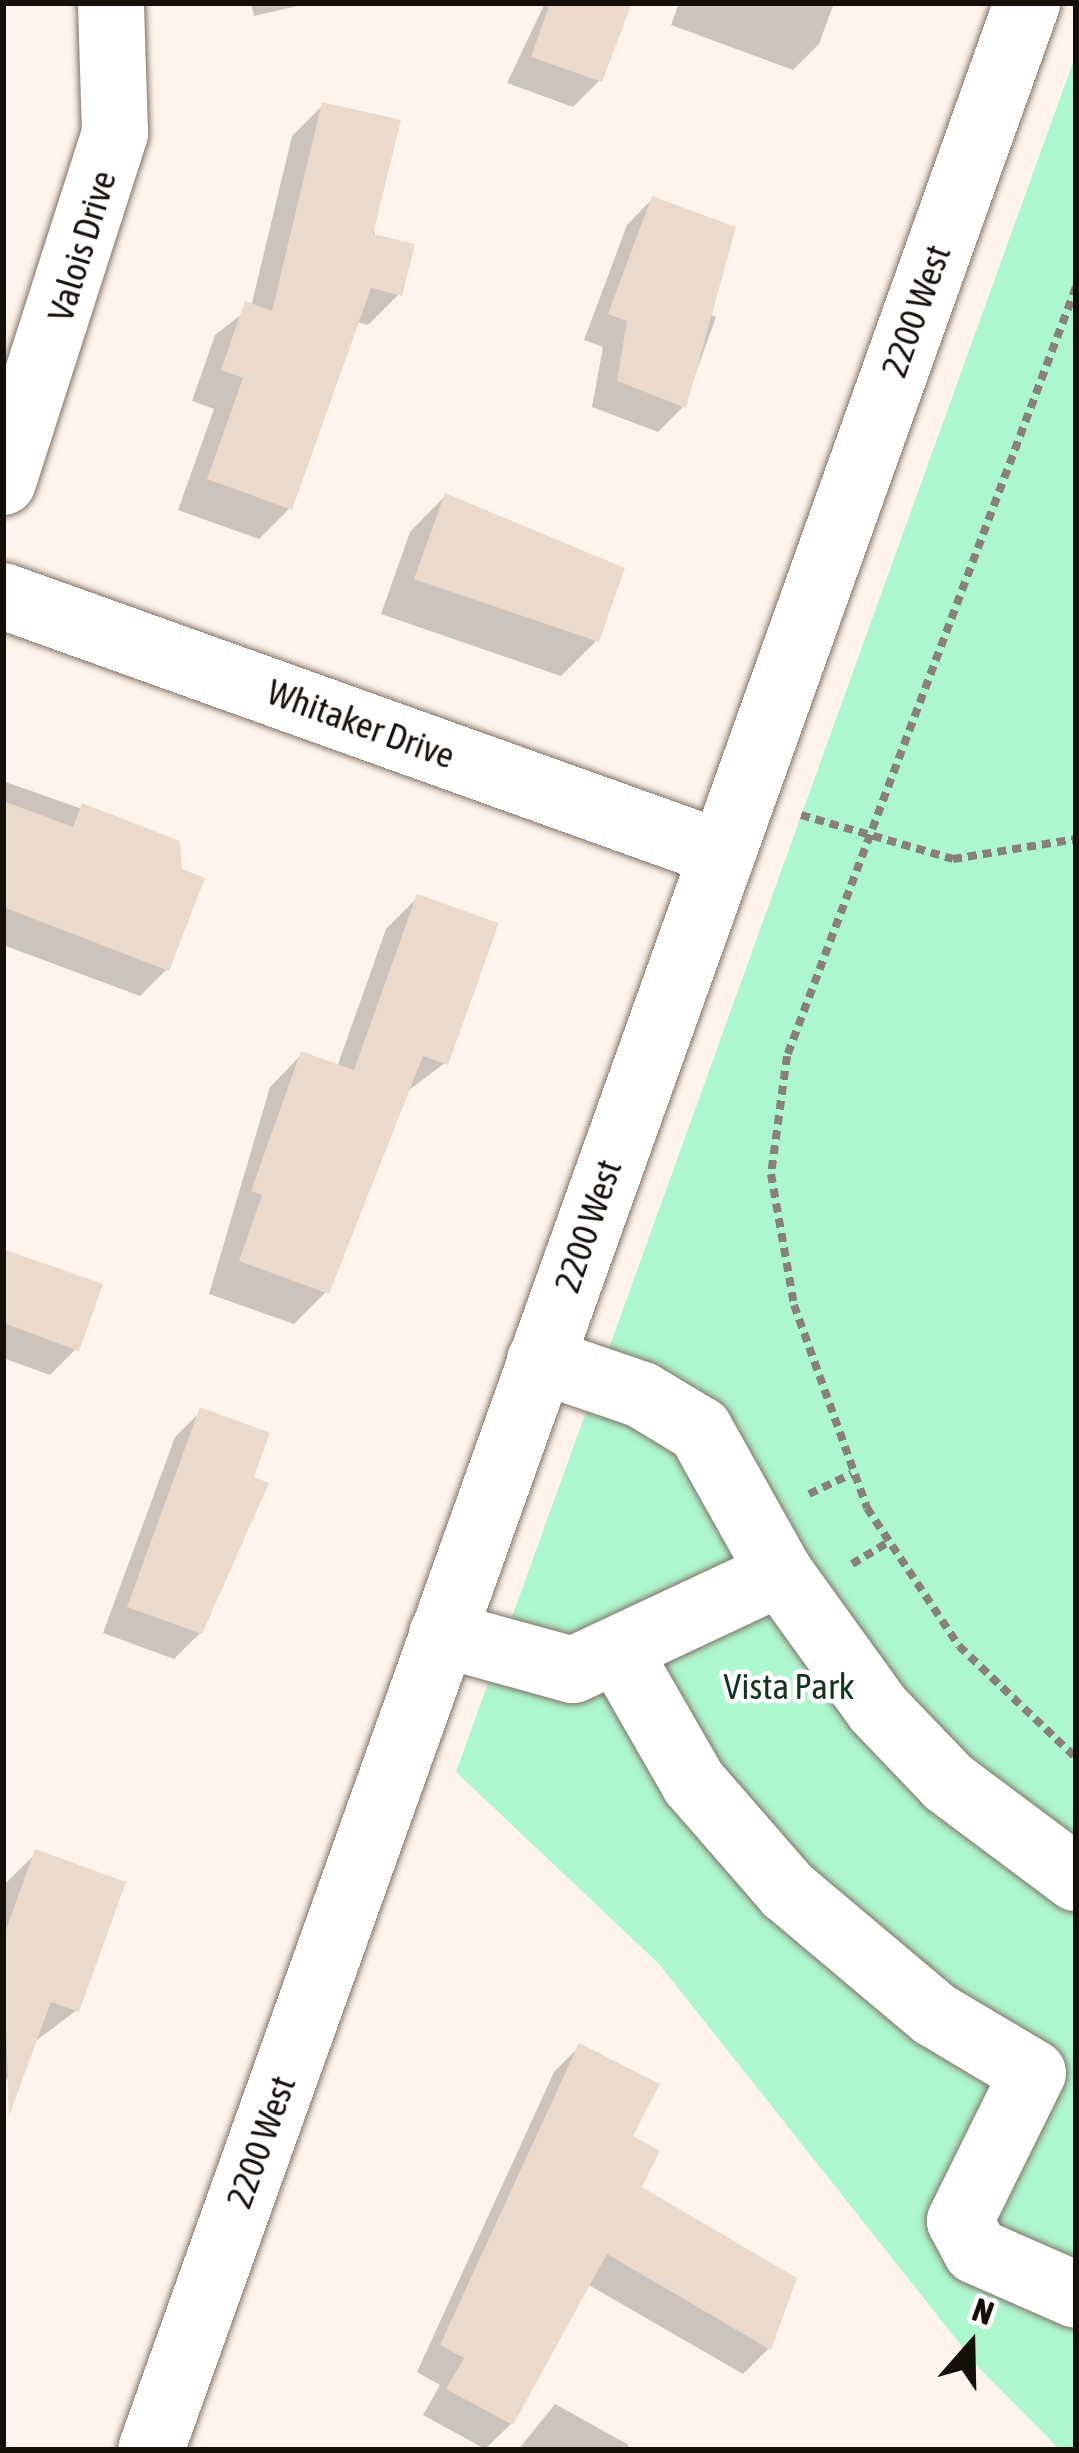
<!DOCTYPE html>
<style>
body{margin:0}
#map{position:relative;width:1079px;height:2453px;overflow:hidden;background:#fff4eb;font-family:"Asap Condensed",sans-serif}
div>[style]{position:absolute}
[style*='--x']{left:calc(var(--x)*1px);top:calc(var(--y)*1px);width:calc(var(--w)*1px);rotate:calc(var(--a)*1deg)}
.green>*{inset:0;background:#adf7ce}
.shadow>*{inset:0;background:#0003}
.building>*{inset:0;background:#ebd9cb}
.path>*{height:8px;margin-top:-4px;transform-origin:0;background:repeating-linear-gradient(90deg,#898079 0 9px,transparent 0 15px)}
.roads{filter:drop-shadow(0 0 3px #827266) drop-shadow(0 0 3px #827266)}
.minor>*{height:66px;margin:-33px;padding:0 33px;transform-origin:33px;border-radius:33px;background:#fff}
span{translate:-50% -50%;white-space:nowrap;text-align:center;line-height:1.15;-webkit-text-stroke:9px #fff;paint-order:stroke}
.street-label{font-size:36px;color:#150f0a}
.park-label{font-size:36px;color:#123322}
.frame{position:absolute;inset:0;border:6px solid #150f0a;pointer-events:none}
.north{position:absolute;left:911px;top:2285px;width:120px;height:120px;-webkit-text-stroke:9px #fff;paint-order:stroke;rotate:20deg;font-size:33px;font-weight:700;line-height:48px;text-align:center;color:#150f0a}
.north::after{content:'';display:block;margin:auto;width:42px;height:54px;background:#150f0a;clip-path:polygon(50% 0,100% 100%,50% 72%,0 100%)}
</style>
<div id="map">
<div class="green">
<i style="clip-path:polygon(1076px 54px,1076px 2450px,1060px 2450px,979px 2368px,659px 1964px,456px 1772px)"></i>
</div>
<div class="shadow">
<i style="clip-path:polygon(251px 3px,310px 3px,254px 16px)"></i>
<i style="clip-path:polygon(545px 3px,590px 3px,599px 81px,573px 107px,507px 83px)"></i>
<i style="clip-path:polygon(679px 3px,834px 3px,819px 44px,793px 70px,671px 25px)"></i>
<i style="clip-path:polygon(323px 105px,399px 294px,368px 325px,356px 322px,290px 508px,259px 539px,178px 510px,214px 409px,192px 401px,215px 335px,251px 307px,292px 136px)"></i>
<i style="clip-path:polygon(652px 199px,701px 311px,716px 317px,684px 406px,658px 432px,592px 407px,603px 347px,584px 340px,627px 225px)"></i>
<i style="clip-path:polygon(445px 496px,597px 640px,561px 676px,381px 614px,410px 532px)"></i>
<i style="clip-path:polygon(3px 781px,178px 843px,166px 970px,140px 996px,3px 945px)"></i>
<i style="clip-path:polygon(418px 897px,445px 1063px,405px 1093px,326px 1292px,294px 1324px,209px 1294px,270px 1087px,302px 1054px,337px 1067px,386px 929px)"></i>
<i style="clip-path:polygon(3px 1252px,76px 1349px,50px 1375px,3px 1358px)"></i>
<i style="clip-path:polygon(201px 1411px,200px 1633px,174px 1659px,103px 1633px,175px 1437px)"></i>
<i style="clip-path:polygon(36px 1853px,77px 2010px,33px 2043px,3px 2085px,3px 1886px)"></i>
<i style="clip-path:polygon(580px 2046px,629px 2138px,638px 2188px,794px 2279px,768px 2349px,743px 2374px,587px 2284px,511px 2424px,485px 2449px,423px 2415px,440px 2385px,417px 2372px,554px 2072px)"></i>
<i style="clip-path:polygon(555px 2404px,629px 2445px,626px 2450px,518px 2450px)"></i>
</div>
<div class="building">
<i style="clip-path:polygon(550px 3px,632px 3px,602px 82px,531px 57px)"></i>
<i style="clip-path:polygon(322px 102px,401px 120px,373px 234px,415px 244px,402px 296px,371px 288px,292px 510px,207px 479px,243px 378px,221px 370px,245px 301px,272px 311px)"></i>
<i style="clip-path:polygon(652px 196px,736px 227px,686px 408px,617px 381px,627px 321px,608px 314px)"></i>
<i style="clip-path:polygon(445px 493px,625px 568px,599px 642px,414px 579px)"></i>
<i style="clip-path:polygon(3px 801px,73px 827px,82px 803px,180px 841px,182px 869px,205px 878px,169px 971px,3px 907px)"></i>
<i style="clip-path:polygon(417px 894px,499px 923px,448px 1065px,423px 1056px,329px 1294px,239px 1261px,262px 1195px,251px 1191px,301px 1051px,354px 1070px)"></i>
<i style="clip-path:polygon(3px 1249px,103px 1284px,79px 1351px,3px 1323px)"></i>
<i style="clip-path:polygon(200px 1407px,270px 1433px,254px 1477px,269px 1483px,202px 1634px,127px 1607px)"></i>
<i style="clip-path:polygon(35px 1849px,126px 1882px,79px 2012px,51px 2002px,9px 2116px,3px 1938px)"></i>
<i style="clip-path:polygon(579px 2043px,660px 2084px,633px 2136px,660px 2151px,642px 2187px,797px 2278px,771px 2350px,607px 2254px,513px 2425px,446px 2389px,464px 2358px,440px 2345px)"></i>
</div>
<div class="path">
<i style="--x:1076;--y:287;--w:822;--a:110.6"></i>
<i style="--x:787;--y:1056;--w:119;--a:97.7"></i>
<i style="--x:771;--y:1174;--w:133;--a:80"></i>
<i style="--x:794;--y:1305;--w:216;--a:70.2"></i>
<i style="--x:867;--y:1508;--w:166;--a:56.3"></i>
<i style="--x:959;--y:1646;--w:162;--a:43.7"></i>
<i style="--x:801;--y:815;--w:158;--a:16.1"></i>
<i style="--x:953;--y:859;--w:125;--a:-9.2"></i>
<i style="--x:809;--y:1494;--w:47;--a:-25.5"></i>
<i style="--x:852;--y:1564;--w:41;--a:-31"></i>
</div>
<div class="roads">
<div class="minor">
<i style="--x:3;--y:482;--w:367;--a:-72.2"></i>
<i style="--x:115;--y:133;--w:130;--a:-91.8"></i>
<i style="--x:3;--y:596;--w:762;--a:19.72"></i>
<i style="--x:540;--y:1360;--w:108;--a:18.9"></i>
<i style="--x:642;--y:1395;--w:68;--a:31.1"></i>
<i style="--x:700;--y:1430;--w:164;--a:60.8"></i>
<i style="--x:780;--y:1573;--w:168;--a:54.2"></i>
<i style="--x:878;--y:1709;--w:103;--a:46.2"></i>
<i style="--x:949;--y:1783;--w:159;--a:36.8"></i>
<i style="--x:442;--y:1634;--w:136;--a:15.4"></i>
<i style="--x:573;--y:1670;--w:229;--a:-25.1"></i>
<i style="--x:618;--y:1651;--w:152;--a:60.1"></i>
<i style="--x:694;--y:1783;--w:143;--a:49"></i>
<i style="--x:788;--y:1891;--w:191;--a:40.1"></i>
<i style="--x:934;--y:2014;--w:115;--a:30.8"></i>
<i style="--x:1033;--y:2073;--w:165;--a:116.3"></i>
<i style="--x:960;--y:2221;--w:34;--a:62"></i>
<i style="--x:976;--y:2251;--w:109;--a:23.7"></i>
<i style="--x:151;--y:2450;--w:2599;--a:-70.3"></i>
</div>
</div>
<div class="street-label">
<span style="left:82px;top:246px;rotate:-73deg">Valois Drive</span>
<span style="left:916px;top:311px;rotate:-70deg">2200 West</span>
<span style="left:361px;top:724px;rotate:20deg">Whitaker Drive</span>
<span style="left:588px;top:1226px;rotate:-71deg">2200 West</span>
<span style="left:261px;top:2142px;rotate:-70deg">2200 West</span>
</div>
<div class="park-label">
<span style="left:789px;top:1687px">Vista Park</span>
</div>
<div class="frame"></div>
<div class="north">N</div>
</div>
